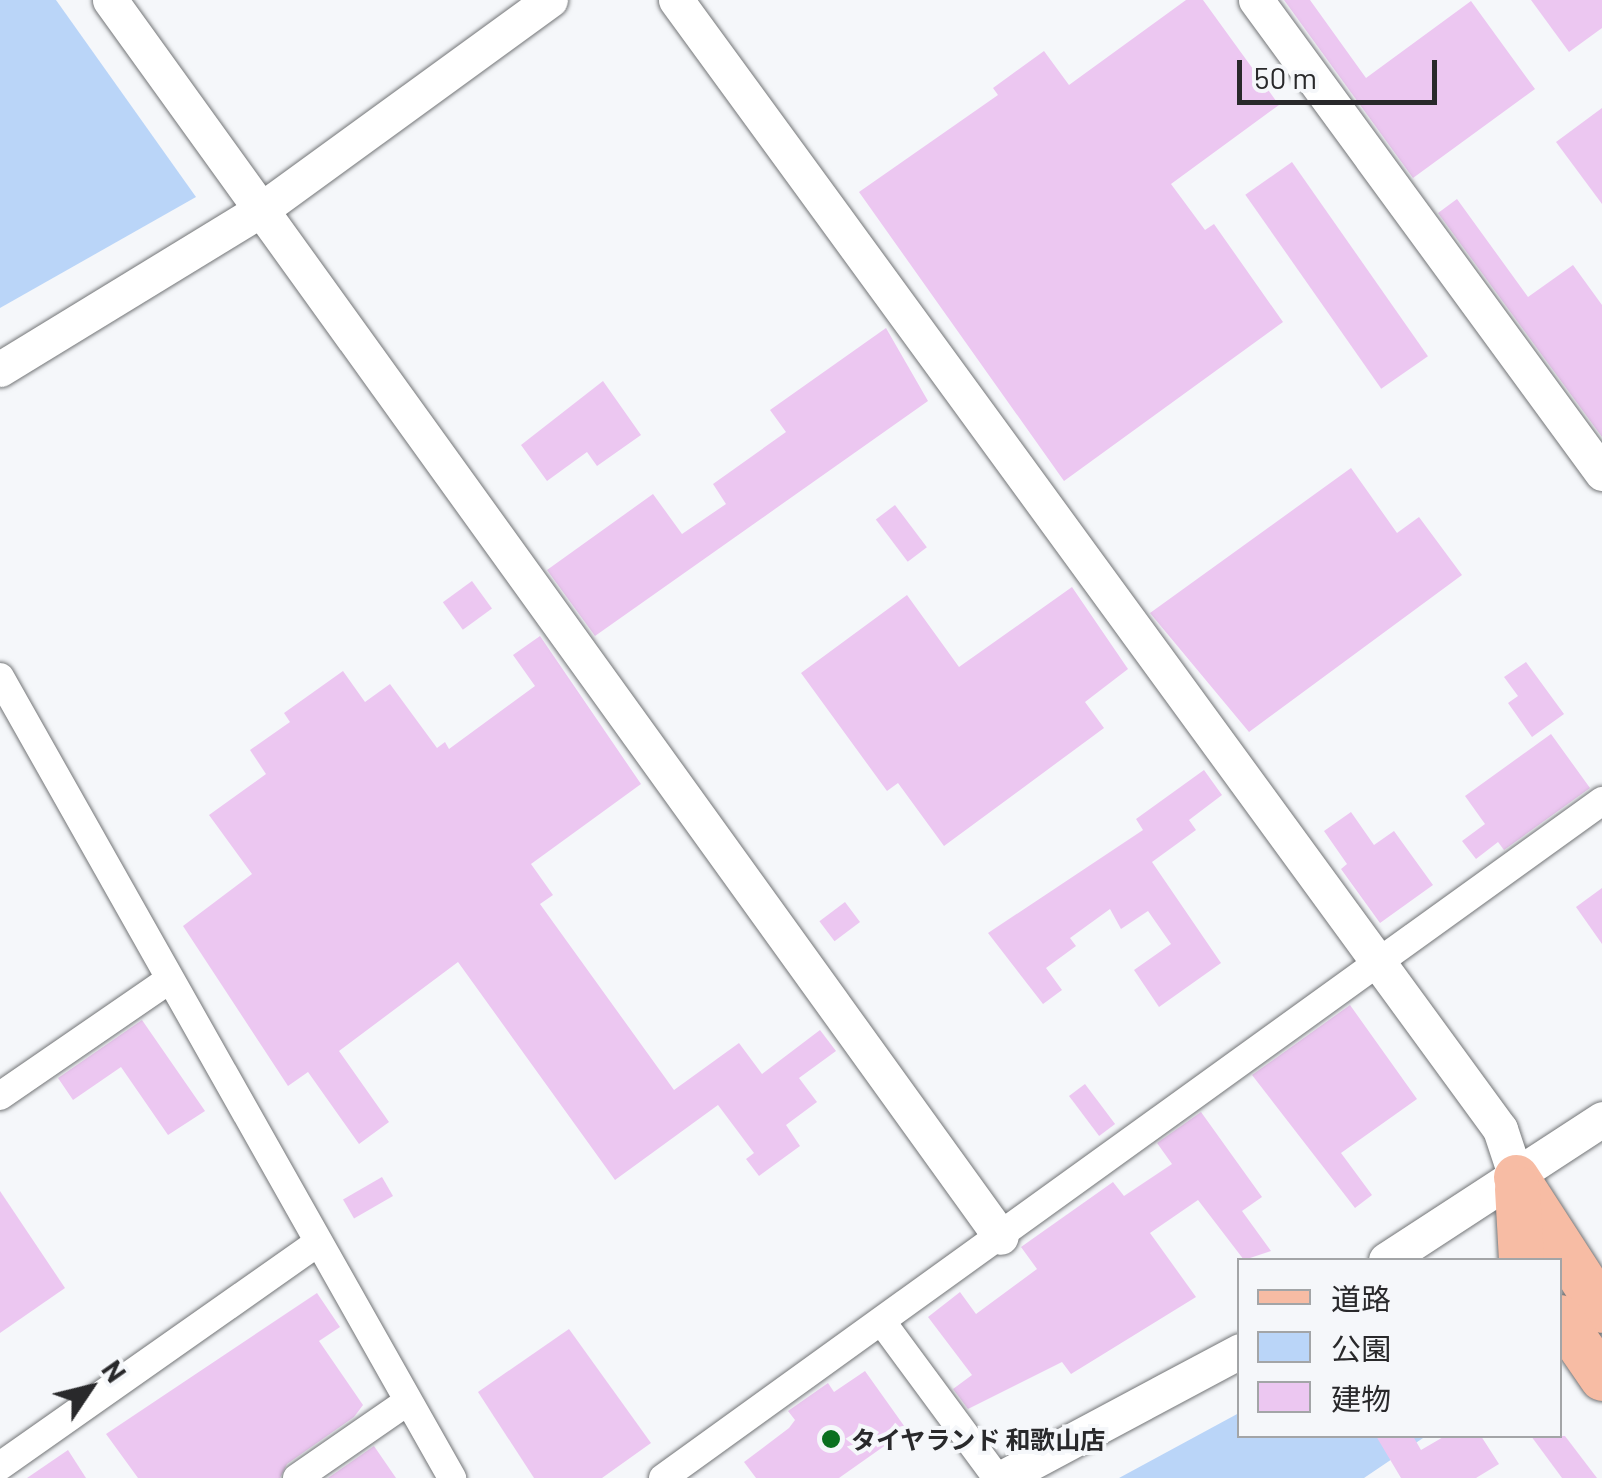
<!DOCTYPE html>
<meta charset="utf-8">
<style>
body{margin:0}
#map{position:relative;width:1602px;height:1478px;overflow:hidden;background:#f5f7fa;font-family:Barlow,"Noto Sans JP",sans-serif}
div>[style]{position:absolute}
[style*='--x']{left:calc(var(--x)*1px);top:calc(var(--y)*1px);width:calc(var(--w)*1px);rotate:calc(var(--a)*1deg)}
.green>*{inset:0;background:#bad5f8}
.building>*{inset:0;background:#ecc7f1;transform-origin:0 0}
.roads{filter:drop-shadow(0 0 2px #737577) drop-shadow(0 0 2px #737577)}
.minor>*{height:28px;margin:-14px;padding:0 14px;transform-origin:14px;border-radius:14px;background:#fff}
.tertiary>*{height:35px;margin:-17.5px;padding:0 17.5px;transform-origin:17.5px;border-radius:17.5px;background:#fff}
.primary>*{height:45px;margin:-22.5px;padding:0 22.5px;transform-origin:22.5px;border-radius:22.5px;background:#f7bca4}
.dots>*{width:28px;height:28px;translate:-50% -50%;box-sizing:border-box;border:5px solid #f5f7fa;border-radius:50%}
span{translate:-50% -50%;white-space:nowrap;text-align:center;line-height:1.15;-webkit-text-stroke:8px #f5f7fa;paint-order:stroke}
.poi-label{font-size:25px;color:#29292b;font-weight:700}
.left{translate:0 -50%;text-align:left}
.legend{position:absolute;left:1237px;top:1258px;width:325px;height:180px;box-sizing:border-box;background:#f5f7fa;border:2px solid #a3a5a7;margin:0;padding:12px 18px;list-style:none;font-size:30px;color:#29292b}
.legend li{display:flex;align-items:center;gap:20px;height:50px}
.legend b{width:50px;border:2px solid #a3a5a7}
.north{position:absolute;left:40px;top:1338px;width:100px;height:100px;-webkit-text-stroke:8px #f5f7fa;paint-order:stroke;rotate:55deg;font-size:28px;font-weight:700;line-height:40px;text-align:center;color:#29292b}
.north::after{content:'';display:block;margin:auto;width:35px;height:45px;background:#29292b;clip-path:polygon(50% 0,100% 100%,50% 72%,0 100%)}
.scale{position:absolute;left:1237px;top:60px;width:200px;height:45px;box-sizing:border-box;border:5px solid #29292b;border-top:0;padding-left:12px;font-size:30px;line-height:35px;white-space:nowrap;color:#29292b;-webkit-text-stroke:8px #f5f7fa;paint-order:stroke}
</style>
<div id="map">
<div class="green">
<i style="clip-path:polygon(0 0,56px 0,196px 197px,0 308px)"></i>
<i style="clip-path:polygon(1239px 1413px,1240px 1436px,1426px 1436px,1364px 1478px,1119px 1478px)"></i>
</div>
<div class="building">
<i style="clip-path:polygon(1186px 0,1203px 0,1279px 105px,1171px 184px,1205px 230px,1214px 224px,1283px 322px,1064px 481px,859px 192px,998px 95px,993px 88px,1044px 51px,1069px 85px)"></i>
<i style="clip-path:polygon(1284px 0,1310px 0,1366px 78px,1471px 1px,1535px 89px,1413px 178px)"></i>
<i style="clip-path:polygon(1531px 0,1602px 0,1602px 28px,1569px 52px)"></i>
<i style="clip-path:polygon(1602px 108px,1602px 204px,1556px 142px)"></i>
<i style="left:1292px;top:162px;width:237px;height:57px;rotate:55deg"></i>
<i style="clip-path:polygon(1457px 199px,1528px 297px,1573px 265px,1602px 305px,1602px 437px,1438px 213px)"></i>
<i style="clip-path:polygon(886px 328px,928px 401px,595px 636px,547px 570px,653px 494px,682px 534px,726px 504px,713px 484px,786px 432px,770px 410px)"></i>
<i style="clip-path:polygon(603px 381px,641px 435px,597px 466px,587px 452px,547px 481px,521px 445px)"></i>
<i style="clip-path:polygon(1351px 468px,1397px 533px,1419px 517px,1462px 575px,1249px 732px,1150px 613px)"></i>
<i style="left:895px;top:505px;width:53px;height:24px;rotate:53deg"></i>
<i style="left:472px;top:581px;width:34px;height:36px;rotate:54deg"></i>
<i style="clip-path:polygon(1072px 587px,1128px 669px,1085px 702px,1104px 728px,944px 846px,898px 783px,887px 791px,801px 673px,907px 595px,959px 667px)"></i>
<i style="clip-path:polygon(540px 636px,641px 784px,531px 864px,553px 895px,540px 904px,674px 1090px,739px 1043px,762px 1074px,820px 1030px,836px 1051px,799px 1078px,817px 1102px,786px 1125px,800px 1146px,759px 1176px,746px 1159px,754px 1153px,718px 1105px,615px 1180px,458px 962px,339px 1051px,389px 1122px,359px 1144px,308px 1072px,288px 1086px,183px 926px,252px 874px,209px 815px,266px 774px,250px 750px,290px 722px,284px 713px,343px 671px,365px 702px,390px 684px,437px 748px,445px 742px,449px 749px,535px 686px,513px 655px)"></i>
<i style="clip-path:polygon(1526px 662px,1564px 714px,1532px 737px,1508px 703px,1518px 696px,1504px 677px)"></i>
<i style="clip-path:polygon(1551px 734px,1590px 788px,1504px 850px,1498px 842px,1476px 859px,1462px 841px,1485px 824px,1465px 796px)"></i>
<i style="clip-path:polygon(1204px 770px,1222px 795px,1189px 820px,1196px 830px,1152px 862px,1221px 963px,1159px 1007px,1134px 970px,1171px 944px,1148px 911px,1121px 929px,1110px 909px,1070px 938px,1076px 946px,1046px 968px,1062px 990px,1043px 1004px,988px 933px,1143px 830px,1136px 819px)"></i>
<i style="clip-path:polygon(1351px 812px,1374px 845px,1394px 831px,1433px 885px,1380px 923px,1341px 869px,1347px 864px,1324px 831px)"></i>
<i style="clip-path:polygon(1602px 888px,1602px 944px,1576px 907px)"></i>
<i style="left:845px;top:902px;width:25px;height:32px;rotate:53deg"></i>
<i style="clip-path:polygon(1350px 1005px,1417px 1099px,1341px 1153px,1372px 1195px,1355px 1208px,1252px 1075px)"></i>
<i style="clip-path:polygon(142px 1020px,205px 1111px,168px 1135px,121px 1067px,73px 1100px,58px 1078px)"></i>
<i style="left:1085px;top:1084px;width:50px;height:20px;rotate:53deg"></i>
<i style="clip-path:polygon(1201px 1112px,1262px 1197px,1242px 1211px,1271px 1251px,1244px 1260px,1198px 1200px,1150px 1233px,1196px 1297px,1071px 1374px,1062px 1362px,968px 1409px,953px 1389px,972px 1375px,928px 1317px,960px 1292px,976px 1314px,1037px 1269px,1021px 1247px,1113px 1182px,1124px 1196px,1172px 1164px,1157px 1143px)"></i>
<i style="left:382px;top:1177px;width:22px;height:45px;rotate:60deg"></i>
<i style="clip-path:polygon(0 1191px,65px 1288px,0 1333px)"></i>
<i style="clip-path:polygon(317px 1293px,340px 1327px,319px 1341px,363px 1405px,354px 1417px,287px 1464px,280px 1478px,138px 1478px,106px 1434px)"></i>
<i style="clip-path:polygon(569px 1329px,651px 1443px,602px 1478px,534px 1478px,478px 1392px)"></i>
<i style="clip-path:polygon(865px 1371px,907px 1430px,839px 1478px,756px 1478px,744px 1462px,789px 1428px,795px 1420px,788px 1411px,828px 1383px,834px 1392px)"></i>
<i style="clip-path:polygon(1376px 1436px,1413px 1436px,1421px 1450px,1445px 1436px,1481px 1436px,1499px 1464px,1476px 1478px,1401px 1478px)"></i>
<i style="clip-path:polygon(1531px 1436px,1565px 1436px,1597px 1478px,1562px 1478px)"></i>
<i style="clip-path:polygon(374px 1446px,396px 1478px,328px 1478px)"></i>
<i style="clip-path:polygon(68px 1450px,86px 1478px,27px 1478px)"></i>
</div>
<div class="roads">
<div class="minor">
<i style="--x:0;--y:677;--w:920;--a:60.56"></i>
<i style="--x:0;--y:1096;--w:205;--a:-34.5"></i>
<i style="--x:882;--y:1322;--w:194;--a:53.6"></i>
<i style="--x:0;--y:1466;--w:388;--a:-35.1"></i>
<i style="--x:297;--y:1478;--w:135;--a:-34.7"></i>
<i style="--x:663;--y:1478;--w:1158;--a:-35.79"></i>
</div>
<div class="tertiary">
<i style="--x:110;--y:0;--w:1524;--a:54.24"></i>
<i style="--x:676;--y:0;--w:1398;--a:53.88"></i>
<i style="--x:1500;--y:1129;--w:51;--a:71.6"></i>
<i style="--x:1256;--y:0;--w:586;--a:53.81"></i>
<i style="--x:0;--y:369;--w:307;--a:-31.4"></i>
<i style="--x:262;--y:209;--w:356;--a:-36"></i>
<i style="--x:1386;--y:1260;--w:258;--a:-33.1"></i>
<i style="--x:1002;--y:1478;--w:270;--a:-28.1"></i>
</div>
<div class="primary">
<i style="--x:1516;--y:1177;--w:158;--a:57.1"></i>
<i style="--x:1517;--y:1188;--w:72;--a:86.8"></i>
<i style="--x:1560;--y:1317;--w:74;--a:55.5"></i>
</div>
</div>
<div class="dots">
<i style="left:831px;top:1439px;background:#0a701f"></i>
</div>
<div class="poi-label">
<span class="left" style="left:851px;top:1439px">タイヤランド 和歌山店</span>
</div>
<ul class="legend">
<li><b style="height:12px;background:#f7bca4"></b>道路</li>
<li><b style="height:28px;background:#bad5f8"></b>公園</li>
<li><b style="height:28px;background:#ecc7f1"></b>建物</li>
</ul>
<div class="north">N</div>
<div class="scale">50 m</div>
</div>
